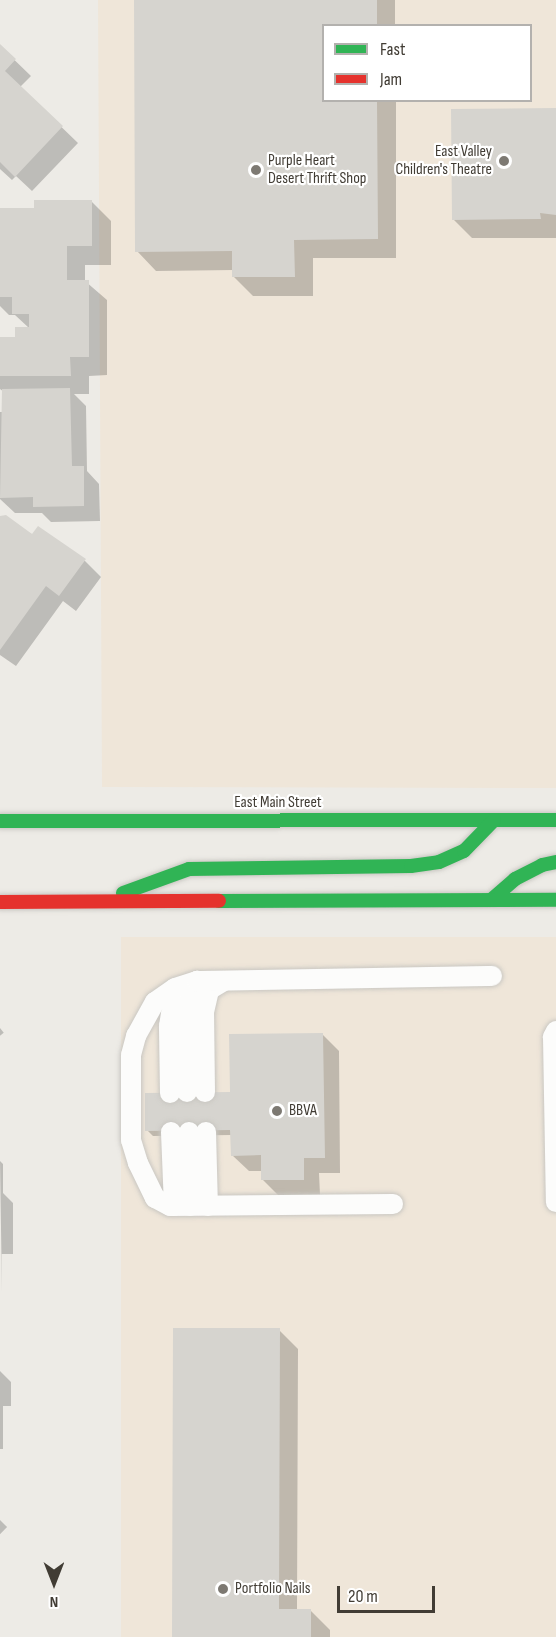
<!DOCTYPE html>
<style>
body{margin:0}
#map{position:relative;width:556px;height:1637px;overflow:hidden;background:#edebe6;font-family:"Sofia Sans Condensed",sans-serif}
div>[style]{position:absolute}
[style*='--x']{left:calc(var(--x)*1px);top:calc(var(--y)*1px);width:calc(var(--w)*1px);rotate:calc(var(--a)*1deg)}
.commercial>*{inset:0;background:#efe6d9;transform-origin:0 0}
.shadow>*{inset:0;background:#0003;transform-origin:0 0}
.building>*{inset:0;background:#d6d4cf}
.roads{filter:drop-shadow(0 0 2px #c9c7c2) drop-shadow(0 0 2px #c9c7c2)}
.lane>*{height:20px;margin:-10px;padding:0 10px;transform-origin:10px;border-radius:10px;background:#fcfcfb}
.fast>*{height:14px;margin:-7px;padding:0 7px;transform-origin:7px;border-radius:7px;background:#30b455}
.jam>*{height:14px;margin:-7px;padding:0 7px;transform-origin:7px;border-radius:7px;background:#e5322d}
.dots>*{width:16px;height:16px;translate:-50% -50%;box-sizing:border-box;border:3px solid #fff;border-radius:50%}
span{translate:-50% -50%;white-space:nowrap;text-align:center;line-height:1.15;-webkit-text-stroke:4.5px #fff;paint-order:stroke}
.poi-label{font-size:16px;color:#413c34}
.right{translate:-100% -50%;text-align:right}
.left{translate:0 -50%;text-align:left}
.street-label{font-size:16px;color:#413c34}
.legend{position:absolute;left:322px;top:24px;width:210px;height:78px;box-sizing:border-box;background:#fff;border:2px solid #b3b1ae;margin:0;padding:8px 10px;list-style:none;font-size:18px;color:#413c34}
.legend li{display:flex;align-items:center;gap:12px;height:30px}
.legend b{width:30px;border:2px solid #b3b1ae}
.north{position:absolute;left:24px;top:1553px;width:60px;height:60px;-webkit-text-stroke:4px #fff;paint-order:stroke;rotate:180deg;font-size:16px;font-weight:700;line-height:24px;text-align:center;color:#413c34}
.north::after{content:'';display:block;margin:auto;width:21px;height:27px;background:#413c34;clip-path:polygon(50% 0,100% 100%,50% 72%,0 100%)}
.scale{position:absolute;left:337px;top:1586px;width:98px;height:27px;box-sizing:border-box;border:3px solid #413c34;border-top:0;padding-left:8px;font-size:18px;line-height:21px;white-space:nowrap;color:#413c34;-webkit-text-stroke:4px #fff;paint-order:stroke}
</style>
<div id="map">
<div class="commercial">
<i style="clip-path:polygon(evenodd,98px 0,556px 0,556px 788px,102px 787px,98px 0,324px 26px,530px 26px,530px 100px,324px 100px,324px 26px)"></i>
<i style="left:556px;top:937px;width:700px;height:435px;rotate:90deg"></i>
</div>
<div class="shadow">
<i style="clip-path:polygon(135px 0,395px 0,395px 26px,324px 26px,324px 100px,396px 100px,396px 258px,313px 258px,313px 296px,253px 296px,234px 277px,234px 270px,156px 271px,137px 251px)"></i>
<i style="clip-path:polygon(0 46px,31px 76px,20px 87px,78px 143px,32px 191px,16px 176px,12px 180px,0 169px)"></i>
<i style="clip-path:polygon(556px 109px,556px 238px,472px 238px,453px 219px)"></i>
<i style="clip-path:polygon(92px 202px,111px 221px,111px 265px,85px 265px,85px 281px,107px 300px,107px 375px,89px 376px,89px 394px,74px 394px,86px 406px,87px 471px,99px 484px,100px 521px,51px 522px,42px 513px,15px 513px,0 499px,0 412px,4px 412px,4px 392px,0 389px,0 339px,16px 339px,29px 328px,15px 315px,9px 315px,0 306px,0 210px,36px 210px)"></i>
<i style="clip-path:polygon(0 518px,85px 561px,101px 577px,76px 611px,63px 601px,16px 666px,0 655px)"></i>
<i style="left:0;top:1028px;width:6px;height:83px;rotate:51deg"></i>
<i style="clip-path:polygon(323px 1035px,339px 1051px,340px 1173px,319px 1173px,320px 1195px,279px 1196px,263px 1180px,263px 1171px,249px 1171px,232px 1155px,232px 1135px,153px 1136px,147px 1130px,231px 1094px)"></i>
<i style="clip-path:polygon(0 1161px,3px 1164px,3px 1193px,13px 1203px,13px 1254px,1px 1254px,2px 1294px)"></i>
<i style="clip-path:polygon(279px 1330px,298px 1349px,297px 1611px,311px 1611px,330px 1630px,330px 1637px,173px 1637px)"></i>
<i style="clip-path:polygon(0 1371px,11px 1382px,11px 1406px,3px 1406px,3px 1449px,0 1449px)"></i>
<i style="left:0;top:1520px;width:10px;height:107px;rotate:45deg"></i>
</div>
<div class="building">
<i style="clip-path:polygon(134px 0,377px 0,377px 26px,324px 26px,324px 100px,377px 100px,378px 239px,294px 240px,295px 277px,232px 277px,232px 251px,135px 252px)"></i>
<i style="clip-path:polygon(0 44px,16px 59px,5px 71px,63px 126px,15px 177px,0 162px)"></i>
<i style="clip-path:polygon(556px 108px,556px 215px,540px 213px,541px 219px,452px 220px,451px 109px)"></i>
<i style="clip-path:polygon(34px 200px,92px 200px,92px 246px,67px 246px,67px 280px,89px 280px,89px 357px,70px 357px,71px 376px,0 376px,0 337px,15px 337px,15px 327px,29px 327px,29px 314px,12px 314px,12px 297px,0 297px,0 208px,34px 208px)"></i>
<i style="clip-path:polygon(70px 388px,72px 466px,84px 466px,84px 506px,33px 507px,33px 497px,0 498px,2px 389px)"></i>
<i style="clip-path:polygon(6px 515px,32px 534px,38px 526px,86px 559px,59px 596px,46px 586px,0 650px,0 516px)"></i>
<i style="clip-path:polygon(323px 1033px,325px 1158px,304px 1158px,304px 1180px,261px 1180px,261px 1155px,231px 1156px,230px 1130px,145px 1131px,145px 1093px,230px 1092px,229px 1034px)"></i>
<i style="clip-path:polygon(173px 1328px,280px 1328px,279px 1609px,311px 1609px,311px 1637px,172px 1637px)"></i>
</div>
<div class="roads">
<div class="lane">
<i style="--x:556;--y:1031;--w:7;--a:117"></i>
<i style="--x:553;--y:1037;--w:165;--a:89"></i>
<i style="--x:187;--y:1092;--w:70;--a:-90"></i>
<i style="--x:187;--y:1022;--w:22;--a:-85"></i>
<i style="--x:189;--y:1000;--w:21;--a:-67"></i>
<i style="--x:205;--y:1092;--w:80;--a:-90.7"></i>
<i style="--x:204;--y:1012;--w:23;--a:-77"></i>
<i style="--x:209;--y:990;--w:17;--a:-31"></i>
<i style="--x:170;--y:1093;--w:67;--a:-90.9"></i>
<i style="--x:169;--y:1026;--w:38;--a:-81"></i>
<i style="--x:171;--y:1132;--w:74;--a:87.7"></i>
<i style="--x:189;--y:1132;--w:74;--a:89.2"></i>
<i style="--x:206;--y:1132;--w:74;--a:88.5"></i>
<i style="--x:393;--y:1204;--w:223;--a:179.5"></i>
<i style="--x:170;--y:1206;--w:17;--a:-152"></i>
<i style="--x:155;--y:1198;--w:39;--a:-116"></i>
<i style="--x:138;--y:1163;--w:24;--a:-107"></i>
<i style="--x:131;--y:1140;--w:85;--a:-90"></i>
<i style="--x:131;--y:1055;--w:20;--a:-75"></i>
<i style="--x:136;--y:1036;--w:39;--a:-61"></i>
<i style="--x:155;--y:1002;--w:24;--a:-35"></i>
<i style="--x:175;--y:988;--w:23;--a:-18"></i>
<i style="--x:197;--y:981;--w:295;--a:-1"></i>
</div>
<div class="fast">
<i style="--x:0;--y:821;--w:556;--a:-0.1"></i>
<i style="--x:123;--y:893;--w:70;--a:-20"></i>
<i style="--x:189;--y:869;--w:222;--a:-0.8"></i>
<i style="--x:411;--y:866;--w:28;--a:-8"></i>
<i style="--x:439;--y:862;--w:27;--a:-24"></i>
<i style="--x:464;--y:851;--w:43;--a:-45.9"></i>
<i style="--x:491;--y:900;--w:32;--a:-41"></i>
<i style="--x:515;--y:879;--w:30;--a:-27"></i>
<i style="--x:542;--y:865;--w:14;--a:-12"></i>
<i style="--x:219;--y:901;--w:337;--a:-0.2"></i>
</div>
<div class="jam">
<i style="--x:0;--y:902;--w:219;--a:-0.3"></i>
</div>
</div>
<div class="dots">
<i style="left:504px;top:161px;background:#7d7972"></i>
<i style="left:256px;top:170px;background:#7d7972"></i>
<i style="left:277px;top:1111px;background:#7d7972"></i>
<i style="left:223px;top:1589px;background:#7d7972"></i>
</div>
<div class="poi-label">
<span class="right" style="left:492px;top:161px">East Valley<br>Children's Theatre</span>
<span class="left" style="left:268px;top:170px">Purple Heart<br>Desert Thrift Shop</span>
<span class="left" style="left:289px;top:1111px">BBVA</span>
<span class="left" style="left:235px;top:1589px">Portfolio Nails</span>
</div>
<div class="street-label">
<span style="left:278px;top:803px">East Main Street</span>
</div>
<ul class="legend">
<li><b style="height:8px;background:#30b455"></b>Fast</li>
<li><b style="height:8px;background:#e5322d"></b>Jam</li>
</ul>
<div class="north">N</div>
<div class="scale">20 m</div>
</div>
